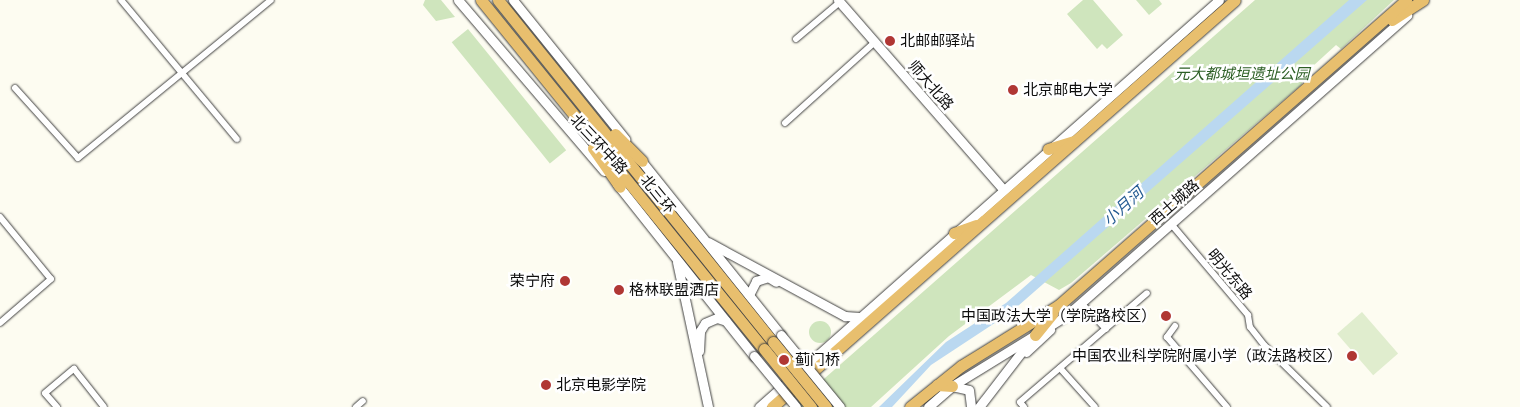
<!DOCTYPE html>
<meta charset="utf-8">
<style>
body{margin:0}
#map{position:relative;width:1520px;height:407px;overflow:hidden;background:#fdfcf1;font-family:Lora,"Noto Sans SC",serif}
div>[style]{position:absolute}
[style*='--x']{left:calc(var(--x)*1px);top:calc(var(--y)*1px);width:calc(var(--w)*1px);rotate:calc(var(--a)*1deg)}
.green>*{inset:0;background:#cfe5bd;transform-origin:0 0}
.round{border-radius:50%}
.pitch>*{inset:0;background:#e0edce;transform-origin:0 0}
.water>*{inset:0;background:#bad8f0}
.roads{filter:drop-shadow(0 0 1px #414141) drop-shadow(0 0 1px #414141)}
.minor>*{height:6px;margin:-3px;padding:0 3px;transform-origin:3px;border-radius:3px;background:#fff}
.tertiary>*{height:9px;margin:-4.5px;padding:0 4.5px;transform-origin:4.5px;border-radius:4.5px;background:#fff}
.trunk>*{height:11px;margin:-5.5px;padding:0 5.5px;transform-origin:5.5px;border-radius:5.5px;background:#e8bf6e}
.bridges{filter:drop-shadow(0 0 1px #414141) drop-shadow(0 0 1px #414141)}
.tertiary-bridge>*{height:9px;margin:-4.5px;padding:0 4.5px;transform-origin:4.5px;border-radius:4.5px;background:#fff}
.trunk-bridge>*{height:11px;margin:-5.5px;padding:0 5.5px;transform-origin:5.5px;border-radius:5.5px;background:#e8bf6e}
.dots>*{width:14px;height:14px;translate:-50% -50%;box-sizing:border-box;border:2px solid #fff;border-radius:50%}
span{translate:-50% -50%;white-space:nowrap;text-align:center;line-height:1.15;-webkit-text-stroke:5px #fff;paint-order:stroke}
.poi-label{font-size:15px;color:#0e0e0e}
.left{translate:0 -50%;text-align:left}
.right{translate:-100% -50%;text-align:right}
.park-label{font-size:15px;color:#2d5f25;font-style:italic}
.street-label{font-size:15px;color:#0e0e0e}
.water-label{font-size:16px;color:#245b93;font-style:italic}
</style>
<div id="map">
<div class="green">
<i style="clip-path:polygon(425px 0,441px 0,455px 17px,436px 21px,423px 5px)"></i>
<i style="clip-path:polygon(1083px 0,1093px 0,1123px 35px,1107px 49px,1102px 44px,1097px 49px,1067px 14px)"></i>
<i style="clip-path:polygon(1136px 0,1159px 0,1162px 4px,1149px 15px)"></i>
<i style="clip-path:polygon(1255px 0,1394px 0,1341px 49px,1336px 45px,1301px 77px,1302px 84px,1071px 283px,1059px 290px,1031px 275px,949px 336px,871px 407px,792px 407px)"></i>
<i style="left:468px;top:29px;width:156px;height:21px;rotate:51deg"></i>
<i class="round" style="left:809px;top:321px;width:22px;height:22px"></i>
</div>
<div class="pitch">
<i style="left:1362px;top:312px;width:55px;height:33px;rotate:49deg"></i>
</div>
<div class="water">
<i style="clip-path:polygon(1349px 0,1367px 0,1010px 313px,931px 365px,892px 407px,879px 407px,946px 342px,1006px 303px)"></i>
</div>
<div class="roads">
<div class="minor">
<i style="--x:121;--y:0;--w:181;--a:50.2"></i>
<i style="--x:796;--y:39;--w:57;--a:-40.1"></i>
<i style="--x:15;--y:88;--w:94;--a:48"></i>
<i style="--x:78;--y:158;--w:249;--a:-39.3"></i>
<i style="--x:785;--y:123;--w:121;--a:-42"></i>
<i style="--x:0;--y:217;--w:80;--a:50.6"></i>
<i style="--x:51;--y:279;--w:67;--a:139.2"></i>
<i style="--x:1172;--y:225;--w:118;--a:49.8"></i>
<i style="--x:1248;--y:315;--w:12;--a:81"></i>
<i style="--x:1250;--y:327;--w:24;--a:52"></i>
<i style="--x:1265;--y:346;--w:87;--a:44.5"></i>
<i style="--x:1081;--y:303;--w:36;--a:46"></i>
<i style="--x:1175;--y:326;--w:14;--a:126"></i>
<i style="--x:1167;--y:337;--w:92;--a:49.4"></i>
<i style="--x:1060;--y:368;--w:52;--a:48.1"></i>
<i style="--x:57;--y:407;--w:18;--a:-131"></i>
<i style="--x:45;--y:393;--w:38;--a:-40"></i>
<i style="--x:74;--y:369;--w:48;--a:51.7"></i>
<i style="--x:356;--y:407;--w:9;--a:-41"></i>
<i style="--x:1024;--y:407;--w:6;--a:-129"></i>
<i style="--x:1020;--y:402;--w:167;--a:-40.6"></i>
</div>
<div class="tertiary">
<i style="--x:458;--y:0;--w:225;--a:49.5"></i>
<i style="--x:513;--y:0;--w:179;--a:51.1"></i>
<i style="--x:838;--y:0;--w:251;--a:48.9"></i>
<i style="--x:639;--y:158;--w:227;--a:51.3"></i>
<i style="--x:617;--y:184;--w:220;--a:51.5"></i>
<i style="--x:708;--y:242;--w:156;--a:28.4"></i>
<i style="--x:845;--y:316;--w:14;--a:4"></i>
<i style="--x:677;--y:262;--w:148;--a:77.9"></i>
<i style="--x:749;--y:295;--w:16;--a:-63"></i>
<i style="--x:756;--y:281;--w:13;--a:-18"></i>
<i style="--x:768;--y:277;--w:9;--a:32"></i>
<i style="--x:699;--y:351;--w:20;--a:-87"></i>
<i style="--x:700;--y:331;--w:9;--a:-58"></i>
<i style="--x:705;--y:323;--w:13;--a:-23"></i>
<i style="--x:717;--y:318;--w:9;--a:18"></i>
<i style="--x:1026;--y:352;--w:33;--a:-43"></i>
<i style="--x:952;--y:386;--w:17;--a:13"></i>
<i style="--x:969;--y:390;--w:17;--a:83"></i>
<i style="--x:759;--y:407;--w:614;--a:-41.5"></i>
<i style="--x:928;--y:407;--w:32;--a:-41"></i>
<i style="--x:952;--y:386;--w:134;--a:-31.6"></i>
<i style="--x:1066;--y:316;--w:455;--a:-41.4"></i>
<i style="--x:979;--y:407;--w:82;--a:-52.4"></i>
</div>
<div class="trunk">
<i style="--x:481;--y:0;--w:449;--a:51"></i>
<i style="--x:498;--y:0;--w:439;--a:51.2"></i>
<i style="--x:1392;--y:20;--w:37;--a:-33"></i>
<i style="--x:615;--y:134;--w:38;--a:45"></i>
<i style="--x:593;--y:148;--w:47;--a:55.3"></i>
<i style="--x:1048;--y:149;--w:27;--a:-17"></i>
<i style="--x:954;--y:233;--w:23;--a:-20"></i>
<i style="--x:1035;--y:335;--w:28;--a:-51"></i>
<i style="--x:937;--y:385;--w:15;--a:4"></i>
<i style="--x:772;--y:407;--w:616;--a:-41.32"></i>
<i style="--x:910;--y:407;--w:65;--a:-38.8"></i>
<i style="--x:961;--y:366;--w:115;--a:-31.9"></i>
<i style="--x:1059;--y:305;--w:462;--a:-41.3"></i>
</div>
</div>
<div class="bridges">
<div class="tertiary-bridge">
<i style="--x:781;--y:335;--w:93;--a:50.7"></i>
<i style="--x:754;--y:356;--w:66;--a:50.5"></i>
</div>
<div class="trunk-bridge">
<i style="--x:773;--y:342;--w:84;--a:50.8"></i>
<i style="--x:764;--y:349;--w:75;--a:51"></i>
</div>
</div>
<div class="dots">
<i style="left:890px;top:41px;background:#b03734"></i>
<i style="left:1013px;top:90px;background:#b03734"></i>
<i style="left:565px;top:281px;background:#b03734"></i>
<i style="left:619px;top:290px;background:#b03734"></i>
<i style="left:1166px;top:316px;background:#b03734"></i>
<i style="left:1352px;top:356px;background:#b03734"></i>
<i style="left:784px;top:360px;background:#b03734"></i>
<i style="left:546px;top:385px;background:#b03734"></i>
</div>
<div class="poi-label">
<span class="left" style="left:900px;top:41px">北邮邮驿站</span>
<span class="left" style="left:1023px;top:90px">北京邮电大学</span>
<span class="right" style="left:555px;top:281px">荣宁府</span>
<span class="left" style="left:629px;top:290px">格林联盟酒店</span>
<span class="right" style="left:1156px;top:316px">中国政法大学（学院路校区）</span>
<span class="right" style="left:1342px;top:356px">中国农业科学院附属小学（政法路校区）</span>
<span class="left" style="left:795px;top:360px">蓟门桥</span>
<span class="left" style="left:556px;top:385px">北京电影学院</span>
</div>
<div class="park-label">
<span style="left:1242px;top:74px">元大都城垣遗址公园</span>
</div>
<div class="street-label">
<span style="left:931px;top:85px;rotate:49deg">师大北路</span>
<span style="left:599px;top:144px;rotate:47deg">北三环中路</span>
<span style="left:658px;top:194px;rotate:51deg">北三环</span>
<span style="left:1174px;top:202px;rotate:-41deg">西土城路</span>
<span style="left:1230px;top:274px;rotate:50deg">明光东路</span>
</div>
<div class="water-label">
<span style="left:1123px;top:206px;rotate:-42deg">小月河</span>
</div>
</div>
